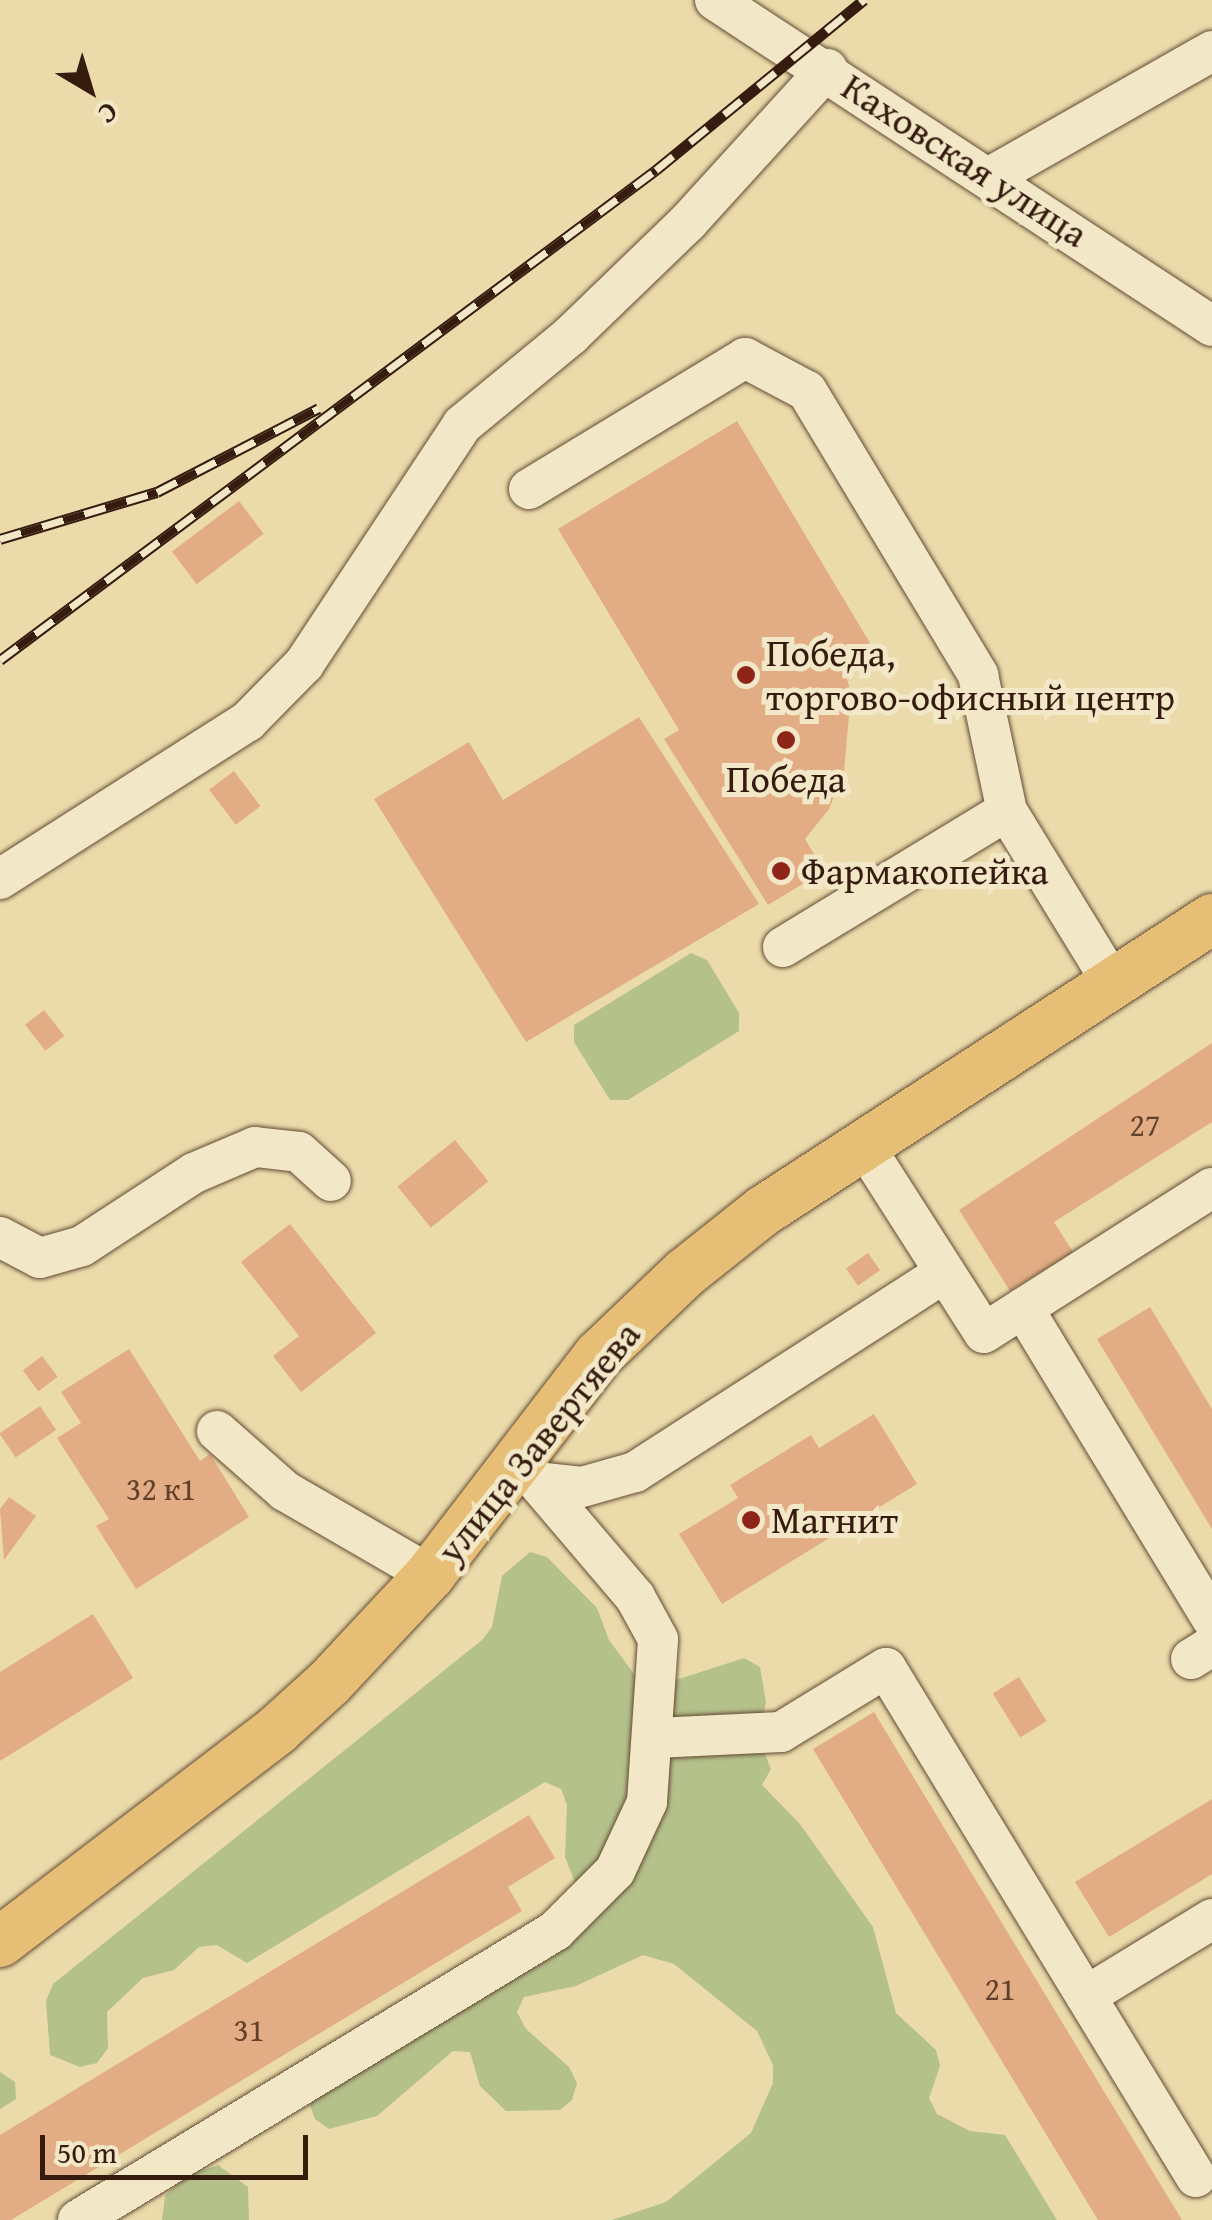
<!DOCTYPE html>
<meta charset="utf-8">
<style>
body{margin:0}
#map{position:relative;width:1212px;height:2220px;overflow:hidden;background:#ebdbaa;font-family:"Gentium Book Plus",serif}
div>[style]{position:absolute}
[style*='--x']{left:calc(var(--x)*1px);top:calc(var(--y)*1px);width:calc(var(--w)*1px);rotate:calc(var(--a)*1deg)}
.green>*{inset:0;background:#b5c18a}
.building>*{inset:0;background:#e2ad84;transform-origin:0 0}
.roads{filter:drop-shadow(0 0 2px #634b36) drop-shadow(0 0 2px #634b36)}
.minor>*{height:40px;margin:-20px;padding:0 20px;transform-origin:20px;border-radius:20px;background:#f2e8c8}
.major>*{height:50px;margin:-25px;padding:0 25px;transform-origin:25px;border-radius:25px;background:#e6be75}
.rail>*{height:11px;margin-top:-5.5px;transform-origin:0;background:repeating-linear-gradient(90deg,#f2e8c8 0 22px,#361b0f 0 44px);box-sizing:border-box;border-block:2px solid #361b0f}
.dots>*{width:28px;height:28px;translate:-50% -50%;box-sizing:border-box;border:5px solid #f2e8c8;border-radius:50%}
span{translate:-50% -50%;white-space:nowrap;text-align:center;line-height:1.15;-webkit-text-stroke:10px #f2e8c8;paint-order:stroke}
.number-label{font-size:32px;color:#61402c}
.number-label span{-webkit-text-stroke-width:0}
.street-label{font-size:38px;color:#361b0f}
.poi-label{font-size:38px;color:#361b0f}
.left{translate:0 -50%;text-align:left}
.north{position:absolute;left:40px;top:40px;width:100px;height:100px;-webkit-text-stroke:8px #f2e8c8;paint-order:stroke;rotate:142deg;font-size:28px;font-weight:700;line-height:40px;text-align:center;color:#361b0f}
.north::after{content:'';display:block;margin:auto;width:35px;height:45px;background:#361b0f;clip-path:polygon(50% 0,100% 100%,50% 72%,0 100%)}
.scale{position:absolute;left:40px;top:2135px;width:268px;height:45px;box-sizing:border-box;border:5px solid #361b0f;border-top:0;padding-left:12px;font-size:30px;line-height:35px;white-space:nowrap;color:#361b0f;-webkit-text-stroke:8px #f2e8c8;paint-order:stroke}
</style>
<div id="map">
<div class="green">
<i style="clip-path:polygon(691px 953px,707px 960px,739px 1013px,739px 1031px,628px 1100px,610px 1100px,574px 1042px,574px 1025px)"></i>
<i style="clip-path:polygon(530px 1552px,547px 1557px,597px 1608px,609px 1640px,640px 1682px,657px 1686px,744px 1658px,760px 1667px,766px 1702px,758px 1737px,771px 1769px,762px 1785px,800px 1824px,873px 1927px,896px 2013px,936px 2050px,940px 2066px,929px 2098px,937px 2114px,970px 2131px,1005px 2135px,1057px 2220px,612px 2220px,666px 2202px,751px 2133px,773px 2083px,773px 2065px,757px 2031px,674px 1964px,643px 1955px,576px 1986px,524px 1997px,517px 2012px,526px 2029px,569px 2067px,577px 2083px,572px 2100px,560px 2110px,506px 2111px,480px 2086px,470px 2052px,453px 2051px,377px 2116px,329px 2129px,315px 2119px,309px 2103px,584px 1905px,565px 1857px,567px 1805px,561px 1789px,545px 1782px,247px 1963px,217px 1945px,199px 1947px,174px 1970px,143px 1978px,107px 2012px,108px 2048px,97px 2063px,80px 2067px,50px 2055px,46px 2001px,53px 1984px,482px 1640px,492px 1627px,502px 1576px)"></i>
<i style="clip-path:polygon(0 2072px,15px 2082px,16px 2099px,0 2109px)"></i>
<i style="clip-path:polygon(218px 2165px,248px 2187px,249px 2220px,162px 2220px,165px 2196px,184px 2177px)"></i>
</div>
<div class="building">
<i style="clip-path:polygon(737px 421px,870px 643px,841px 658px,851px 693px,844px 772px,829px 809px,805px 839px,824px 871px,768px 905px,664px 739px,679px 730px,558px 529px)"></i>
<i style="left:239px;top:501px;width:41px;height:84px;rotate:53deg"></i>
<i style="clip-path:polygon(639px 717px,759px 904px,526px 1042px,374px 799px,469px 742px,503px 800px)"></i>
<i style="left:234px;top:771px;width:44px;height:31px;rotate:53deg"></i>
<i style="left:44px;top:1010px;width:33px;height:24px;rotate:52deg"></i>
<i style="clip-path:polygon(1212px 1043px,1212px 1122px,1054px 1222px,1073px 1252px,1010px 1291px,959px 1210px)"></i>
<i style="left:455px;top:1140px;width:53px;height:74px;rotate:51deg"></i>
<i style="clip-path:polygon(290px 1224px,376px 1333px,301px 1392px,273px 1356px,299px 1336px,241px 1262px)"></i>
<i style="left:868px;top:1253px;width:21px;height:27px;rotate:55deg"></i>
<i style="clip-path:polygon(1150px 1307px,1212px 1409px,1212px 1529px,1097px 1339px)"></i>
<i style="clip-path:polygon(129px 1349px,200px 1461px,210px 1454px,249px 1517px,136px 1589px,96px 1526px,109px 1519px,57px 1438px,81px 1423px,61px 1392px)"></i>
<i style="left:42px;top:1356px;width:26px;height:24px;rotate:53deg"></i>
<i style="left:40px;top:1406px;width:29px;height:49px;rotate:56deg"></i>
<i style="clip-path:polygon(874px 1414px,917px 1484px,722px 1604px,679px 1534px,738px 1498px,730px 1485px,811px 1435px,819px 1448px)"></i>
<i style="clip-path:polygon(9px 1497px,36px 1516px,4px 1560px,0 1509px)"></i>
<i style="clip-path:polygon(93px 1614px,133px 1678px,0 1761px,0 1672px)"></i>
<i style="left:1019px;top:1677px;width:52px;height:31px;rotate:58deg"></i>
<i style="clip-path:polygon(874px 1712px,903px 1760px,1182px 2220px,1098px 2220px,813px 1749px)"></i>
<i style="clip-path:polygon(1212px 1799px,1212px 1874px,1109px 1937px,1075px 1882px)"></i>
<i style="clip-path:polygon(529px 1815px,555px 1858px,508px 1887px,522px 1911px,11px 2220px,0 2220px,0 2135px)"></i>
</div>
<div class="roads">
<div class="minor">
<i style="--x:715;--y:0;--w:594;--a:33.26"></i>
<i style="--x:992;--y:176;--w:253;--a:-29.6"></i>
<i style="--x:529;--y:489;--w:253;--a:-31.2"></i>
<i style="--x:745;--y:358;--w:70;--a:28"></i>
<i style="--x:807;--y:391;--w:332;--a:58.9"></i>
<i style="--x:978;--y:675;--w:139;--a:78"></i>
<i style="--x:1007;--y:811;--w:203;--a:58.5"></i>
<i style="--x:0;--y:879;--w:294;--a:-32.5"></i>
<i style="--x:248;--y:721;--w:80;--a:-45.5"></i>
<i style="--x:304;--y:664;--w:287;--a:-56.5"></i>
<i style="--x:462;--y:425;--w:141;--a:-39.5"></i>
<i style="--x:571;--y:335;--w:163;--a:-44"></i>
<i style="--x:688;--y:222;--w:207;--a:-47.7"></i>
<i style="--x:783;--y:947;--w:262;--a:-31.3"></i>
<i style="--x:863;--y:1144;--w:224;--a:57.4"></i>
<i style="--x:984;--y:1333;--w:270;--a:-32.5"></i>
<i style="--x:0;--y:1237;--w:45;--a:27.7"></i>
<i style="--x:40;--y:1258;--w:44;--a:-15.9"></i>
<i style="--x:82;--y:1246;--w:134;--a:-33.1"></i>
<i style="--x:194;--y:1173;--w:66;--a:-23.1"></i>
<i style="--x:255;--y:1147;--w:44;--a:6.5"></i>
<i style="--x:299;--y:1152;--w:43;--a:42.2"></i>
<i style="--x:1023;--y:1308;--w:364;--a:58.7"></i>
<i style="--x:217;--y:1431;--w:91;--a:41.4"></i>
<i style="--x:285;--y:1491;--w:168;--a:30.1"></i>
<i style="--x:545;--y:1483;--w:37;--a:6"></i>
<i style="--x:582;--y:1487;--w:55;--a:-15.8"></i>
<i style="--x:635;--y:1472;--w:368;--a:-32.8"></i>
<i style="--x:1191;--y:1659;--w:25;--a:-32"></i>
<i style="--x:655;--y:1738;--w:126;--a:-2.7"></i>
<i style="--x:781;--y:1732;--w:123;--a:-31.4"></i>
<i style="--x:886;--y:1668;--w:596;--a:58.66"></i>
<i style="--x:1086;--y:1996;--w:148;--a:-31.4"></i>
<i style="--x:78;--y:2220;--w:558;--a:-31.21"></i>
<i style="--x:555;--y:1931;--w:85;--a:-45"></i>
<i style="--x:615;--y:1871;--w:76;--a:-65.1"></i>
<i style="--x:647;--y:1802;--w:163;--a:-86.1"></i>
<i style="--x:658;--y:1639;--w:48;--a:-118.7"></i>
<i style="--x:635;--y:1597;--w:177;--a:-130.4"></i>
</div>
<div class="major">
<i style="--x:0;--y:1942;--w:349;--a:-37.4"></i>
<i style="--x:277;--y:1730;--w:70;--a:-42.1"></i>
<i style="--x:329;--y:1683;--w:148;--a:-46.9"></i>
<i style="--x:430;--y:1575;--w:276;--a:-52.5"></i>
<i style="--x:598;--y:1356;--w:120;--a:-43.7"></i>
<i style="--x:685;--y:1273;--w:100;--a:-38.5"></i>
<i style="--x:763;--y:1211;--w:536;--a:-33.04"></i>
</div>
</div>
<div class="rail">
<i style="--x:0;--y:539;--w:164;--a:-16.7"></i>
<i style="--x:157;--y:492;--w:182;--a:-27.4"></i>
<i style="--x:0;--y:660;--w:819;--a:-36.76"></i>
<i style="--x:656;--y:170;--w:269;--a:-39.3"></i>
</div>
<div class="dots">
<i style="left:746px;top:675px;background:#8f2418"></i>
<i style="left:786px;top:740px;background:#8f2418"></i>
<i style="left:781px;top:871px;background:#8f2418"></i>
<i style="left:751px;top:1520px;background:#8f2418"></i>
</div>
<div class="number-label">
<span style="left:1145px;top:1125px">27</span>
<span style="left:161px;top:1489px">32 к1</span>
<span style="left:1000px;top:1989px">21</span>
<span style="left:249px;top:2030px">31</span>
</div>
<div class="street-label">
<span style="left:965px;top:160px;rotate:33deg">Каховская улица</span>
<span style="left:538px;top:1442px;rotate:-51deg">улица Завертяева</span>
</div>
<div class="poi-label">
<span class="left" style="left:766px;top:675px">Победа,<br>торгово-офисный центр</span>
<span style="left:786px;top:779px">Победа</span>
<span class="left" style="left:801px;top:871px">Фармакопейка</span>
<span class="left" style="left:771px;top:1520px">Магнит</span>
</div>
<div class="north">С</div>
<div class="scale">50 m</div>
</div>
